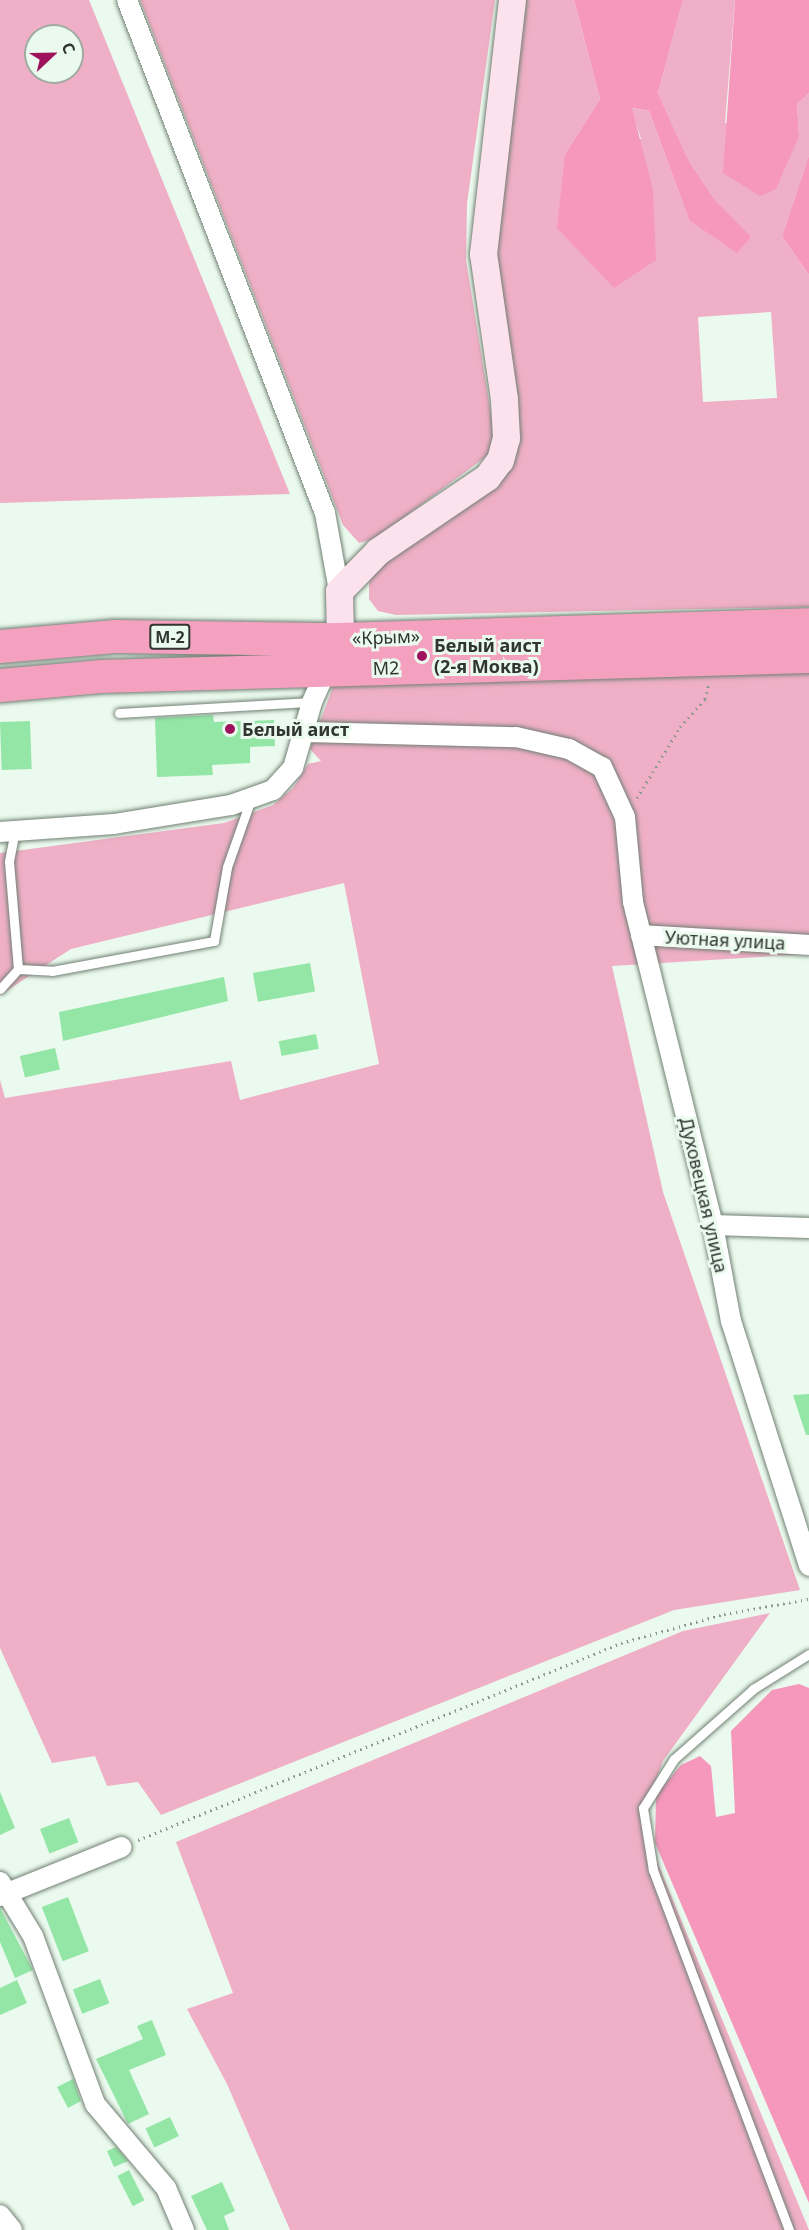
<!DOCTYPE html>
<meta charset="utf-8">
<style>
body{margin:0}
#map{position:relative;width:809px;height:2230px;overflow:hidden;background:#ebfaee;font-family:"Noto Sans",sans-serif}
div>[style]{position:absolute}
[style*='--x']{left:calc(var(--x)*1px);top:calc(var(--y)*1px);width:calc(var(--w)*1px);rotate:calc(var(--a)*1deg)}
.green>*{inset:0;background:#efafc6}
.forest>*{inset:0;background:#f698bc}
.building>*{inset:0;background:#94e6a7;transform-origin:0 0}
.path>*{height:3px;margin-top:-1.5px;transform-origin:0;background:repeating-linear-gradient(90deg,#8e9890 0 1.5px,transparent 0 6px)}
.roads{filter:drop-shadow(0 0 2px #728074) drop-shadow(0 0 2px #728074)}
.lane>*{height:9px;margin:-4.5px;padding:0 4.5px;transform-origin:4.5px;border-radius:4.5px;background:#fff}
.street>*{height:20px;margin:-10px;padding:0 10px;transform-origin:10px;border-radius:10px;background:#fff}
.secondary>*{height:27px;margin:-13.5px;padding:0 13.5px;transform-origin:13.5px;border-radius:13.5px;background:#fce2ec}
.highway>*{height:33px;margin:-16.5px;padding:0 16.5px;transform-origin:16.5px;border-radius:16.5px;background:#f4a0bf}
.dots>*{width:16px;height:16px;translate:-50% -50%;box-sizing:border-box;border:3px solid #ebfaee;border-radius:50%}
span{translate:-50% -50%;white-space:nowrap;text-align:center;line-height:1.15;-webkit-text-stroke:6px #ebfaee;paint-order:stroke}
.shield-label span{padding:2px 4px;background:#ebfaee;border:2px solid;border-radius:4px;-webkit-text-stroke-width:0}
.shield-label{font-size:16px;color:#303531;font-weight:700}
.street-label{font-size:18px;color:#303531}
.poi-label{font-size:18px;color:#303531;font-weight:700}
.left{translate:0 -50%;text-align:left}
.north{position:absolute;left:24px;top:24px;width:60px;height:60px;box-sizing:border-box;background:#ebfaee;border:2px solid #a0aba2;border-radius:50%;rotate:68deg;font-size:16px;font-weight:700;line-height:24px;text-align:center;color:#303531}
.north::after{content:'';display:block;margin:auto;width:21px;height:27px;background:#9f125d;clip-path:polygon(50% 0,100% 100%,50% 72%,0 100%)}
</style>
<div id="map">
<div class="green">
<i style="clip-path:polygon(evenodd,0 0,89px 0,290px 494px,0 503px,0 0,36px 36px,72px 36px,72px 72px,36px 72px,36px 36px)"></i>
<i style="clip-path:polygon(140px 0,495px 0,467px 204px,466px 260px,494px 432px,488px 455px,375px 539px,359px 543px,343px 525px)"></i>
<i style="clip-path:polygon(evenodd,526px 0,574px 0,600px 99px,565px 154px,641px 139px,631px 108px,649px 111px,689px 220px,750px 237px,715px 200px,689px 161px,658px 93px,683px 0,735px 0,725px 123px,799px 136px,797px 104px,809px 93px,809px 155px,782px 236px,809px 275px,809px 607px,396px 615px,378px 611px,369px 599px,369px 582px,377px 567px,509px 462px,494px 295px,497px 171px,526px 0,771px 312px,777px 398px,703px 402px,698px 317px,771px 312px)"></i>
<i style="clip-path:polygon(809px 652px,809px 954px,612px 966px,663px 1192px,800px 1590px,674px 1610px,161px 1815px,138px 1782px,107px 1786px,95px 1756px,52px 1763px,0 1648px,0 1080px,5px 1098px,231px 1061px,240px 1100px,379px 1064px,344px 883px,71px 949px,0 995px,0 853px,224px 823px,273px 805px,293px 788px,308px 764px,321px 761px,310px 749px,333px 687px,356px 661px)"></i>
<i style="clip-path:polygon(770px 1613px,663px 1761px,647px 1806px,649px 1842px,809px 2230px,290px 2230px,227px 2084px,187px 2009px,233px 1993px,176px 1842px,683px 1631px)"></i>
</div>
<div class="forest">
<i style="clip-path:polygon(574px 0,683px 0,658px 93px,689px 161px,715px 200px,751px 237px,737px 253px,689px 220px,649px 111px,632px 108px,653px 190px,656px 260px,614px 288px,557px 228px,565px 154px,600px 99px)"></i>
<i style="clip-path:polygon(735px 0,809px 0,809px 93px,797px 104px,799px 136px,776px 189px,760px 196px,723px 173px)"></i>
<i style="clip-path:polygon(809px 155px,809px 275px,782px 236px)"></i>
<i style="clip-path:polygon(799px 1684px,809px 1688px,809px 2203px,655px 1843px,656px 1795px,681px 1765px,700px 1756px,711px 1766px,716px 1817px,735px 1813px,731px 1731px,772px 1690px)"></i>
</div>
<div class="building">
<i style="clip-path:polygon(213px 715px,214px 722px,274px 720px,275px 746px,250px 747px,250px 763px,212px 765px,213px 775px,157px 777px,155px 718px)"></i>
<i style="left:30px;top:721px;width:48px;height:30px;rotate:88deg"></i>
<i style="left:310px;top:963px;width:29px;height:58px;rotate:80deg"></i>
<i style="clip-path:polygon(224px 977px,228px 1001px,63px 1041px,59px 1012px)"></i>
<i style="left:316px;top:1034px;width:15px;height:38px;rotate:79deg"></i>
<i style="left:55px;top:1048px;width:22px;height:36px;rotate:77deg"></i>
<i style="clip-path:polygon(809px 1394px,809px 1435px,806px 1435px,793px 1395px)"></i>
<i style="clip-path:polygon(0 1792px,15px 1828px,0 1835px)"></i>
<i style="left:69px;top:1818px;width:26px;height:31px;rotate:69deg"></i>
<i style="left:68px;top:1897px;width:58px;height:28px;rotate:69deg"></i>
<i style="clip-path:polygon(0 1908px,33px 1970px,15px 1978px,0 1942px)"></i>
<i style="left:100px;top:1979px;width:26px;height:29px;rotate:69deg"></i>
<i style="clip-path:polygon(17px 1980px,27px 2003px,0 2015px,0 1988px)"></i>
<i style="clip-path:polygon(152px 2020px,166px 2055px,129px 2070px,149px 2114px,128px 2124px,96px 2059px,143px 2039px,137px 2026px)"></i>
<i style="clip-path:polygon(73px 2079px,81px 2101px,68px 2108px,57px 2087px)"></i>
<i style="left:170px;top:2117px;width:21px;height:27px;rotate:65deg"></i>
<i style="clip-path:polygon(116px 2147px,128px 2161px,114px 2167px,107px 2151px)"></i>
<i style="left:129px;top:2170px;width:34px;height:13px;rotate:63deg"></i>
<i style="clip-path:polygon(222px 2182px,235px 2211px,224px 2216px,229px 2230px,207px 2230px,191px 2196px)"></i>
</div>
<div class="path">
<i style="--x:637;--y:798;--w:83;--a:-58.8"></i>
<i style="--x:680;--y:727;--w:38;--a:-48"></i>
<i style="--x:705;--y:699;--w:16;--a:-76"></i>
<i style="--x:138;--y:1840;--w:522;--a:-22.19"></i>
<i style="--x:621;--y:1643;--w:107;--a:-15.7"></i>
<i style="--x:724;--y:1614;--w:86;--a:-10"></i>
</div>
<div class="roads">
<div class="lane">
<i style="--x:119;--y:713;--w:193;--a:-3.3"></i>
<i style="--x:18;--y:969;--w:34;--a:3"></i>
<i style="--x:52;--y:971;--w:165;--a:-10.5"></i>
<i style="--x:214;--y:941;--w:75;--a:-80"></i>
<i style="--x:227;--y:867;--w:72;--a:-70.6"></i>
<i style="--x:0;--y:989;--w:27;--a:-48"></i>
<i style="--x:18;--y:969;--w:108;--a:-94.8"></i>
<i style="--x:9;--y:861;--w:32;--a:-79"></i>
<i style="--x:789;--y:2230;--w:385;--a:-110.7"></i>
<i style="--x:653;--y:1870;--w:63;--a:-99.2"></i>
<i style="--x:643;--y:1808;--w:58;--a:-57.7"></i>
<i style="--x:674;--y:1759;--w:106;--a:-41.5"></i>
<i style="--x:753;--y:1689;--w:66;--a:-32"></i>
</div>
<div class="street">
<i style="--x:127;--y:0;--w:550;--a:68.9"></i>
<i style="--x:325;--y:513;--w:79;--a:79.8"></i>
<i style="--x:306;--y:732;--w:210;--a:1.4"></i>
<i style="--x:516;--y:737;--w:54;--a:12.8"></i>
<i style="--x:569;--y:749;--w:38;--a:29"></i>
<i style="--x:602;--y:767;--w:55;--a:65.3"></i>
<i style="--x:625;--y:817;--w:85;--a:84.6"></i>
<i style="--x:633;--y:902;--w:333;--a:76.1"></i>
<i style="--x:713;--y:1225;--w:98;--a:79.4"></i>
<i style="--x:731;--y:1321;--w:257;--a:72.3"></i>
<i style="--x:0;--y:832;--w:114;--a:-4"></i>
<i style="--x:114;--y:824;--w:119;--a:-9.2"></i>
<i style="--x:231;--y:805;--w:45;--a:-19.7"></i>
<i style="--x:273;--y:790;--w:30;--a:-48"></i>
<i style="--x:293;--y:768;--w:69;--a:-73.9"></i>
<i style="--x:312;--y:702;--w:44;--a:-65.8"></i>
<i style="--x:641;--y:935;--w:168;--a:3.4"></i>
<i style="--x:713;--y:1225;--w:96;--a:1.8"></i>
<i style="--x:0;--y:1882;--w:63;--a:58.6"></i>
<i style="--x:33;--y:1936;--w:179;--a:69.7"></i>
<i style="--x:95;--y:2104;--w:110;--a:49.8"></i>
<i style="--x:166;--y:2188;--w:46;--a:66.8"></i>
<i style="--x:0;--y:1896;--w:131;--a:-21.9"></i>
<i style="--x:0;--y:2215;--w:19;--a:51"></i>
</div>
<div class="secondary">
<i style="--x:340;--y:639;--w:48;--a:-91.2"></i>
<i style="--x:339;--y:591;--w:56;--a:-45.7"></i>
<i style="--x:378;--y:551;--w:132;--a:-34.2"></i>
<i style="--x:487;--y:477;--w:21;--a:-53"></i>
<i style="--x:500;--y:460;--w:23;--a:-75"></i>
<i style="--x:506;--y:438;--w:39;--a:-93"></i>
<i style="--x:504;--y:399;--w:147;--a:-98.2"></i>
<i style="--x:483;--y:254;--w:256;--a:-83.5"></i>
</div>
<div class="highway">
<i style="--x:0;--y:646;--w:115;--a:-5"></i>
<i style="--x:115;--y:636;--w:225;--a:0.8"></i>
<i style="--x:340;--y:639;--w:469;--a:-1.8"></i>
<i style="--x:0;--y:685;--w:100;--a:-5.1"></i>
<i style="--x:100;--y:676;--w:709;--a:-1.62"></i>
</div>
</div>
<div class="dots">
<i style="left:422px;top:656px;background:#9f125d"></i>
<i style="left:230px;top:729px;background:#9f125d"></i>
</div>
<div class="shield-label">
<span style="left:170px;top:637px">М-2</span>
</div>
<div class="street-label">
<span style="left:386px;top:637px;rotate:-2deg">«Крым»</span>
<span style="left:386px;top:668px;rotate:-2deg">М2</span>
<span style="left:725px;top:940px;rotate:3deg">Уютная улица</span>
<span style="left:704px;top:1195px;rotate:77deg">Духовецкая улица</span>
</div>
<div class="poi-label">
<span class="left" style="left:434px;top:656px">Белый аист<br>(2-я Моква)</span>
<span class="left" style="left:242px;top:729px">Белый аист</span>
</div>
<div class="north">С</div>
</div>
